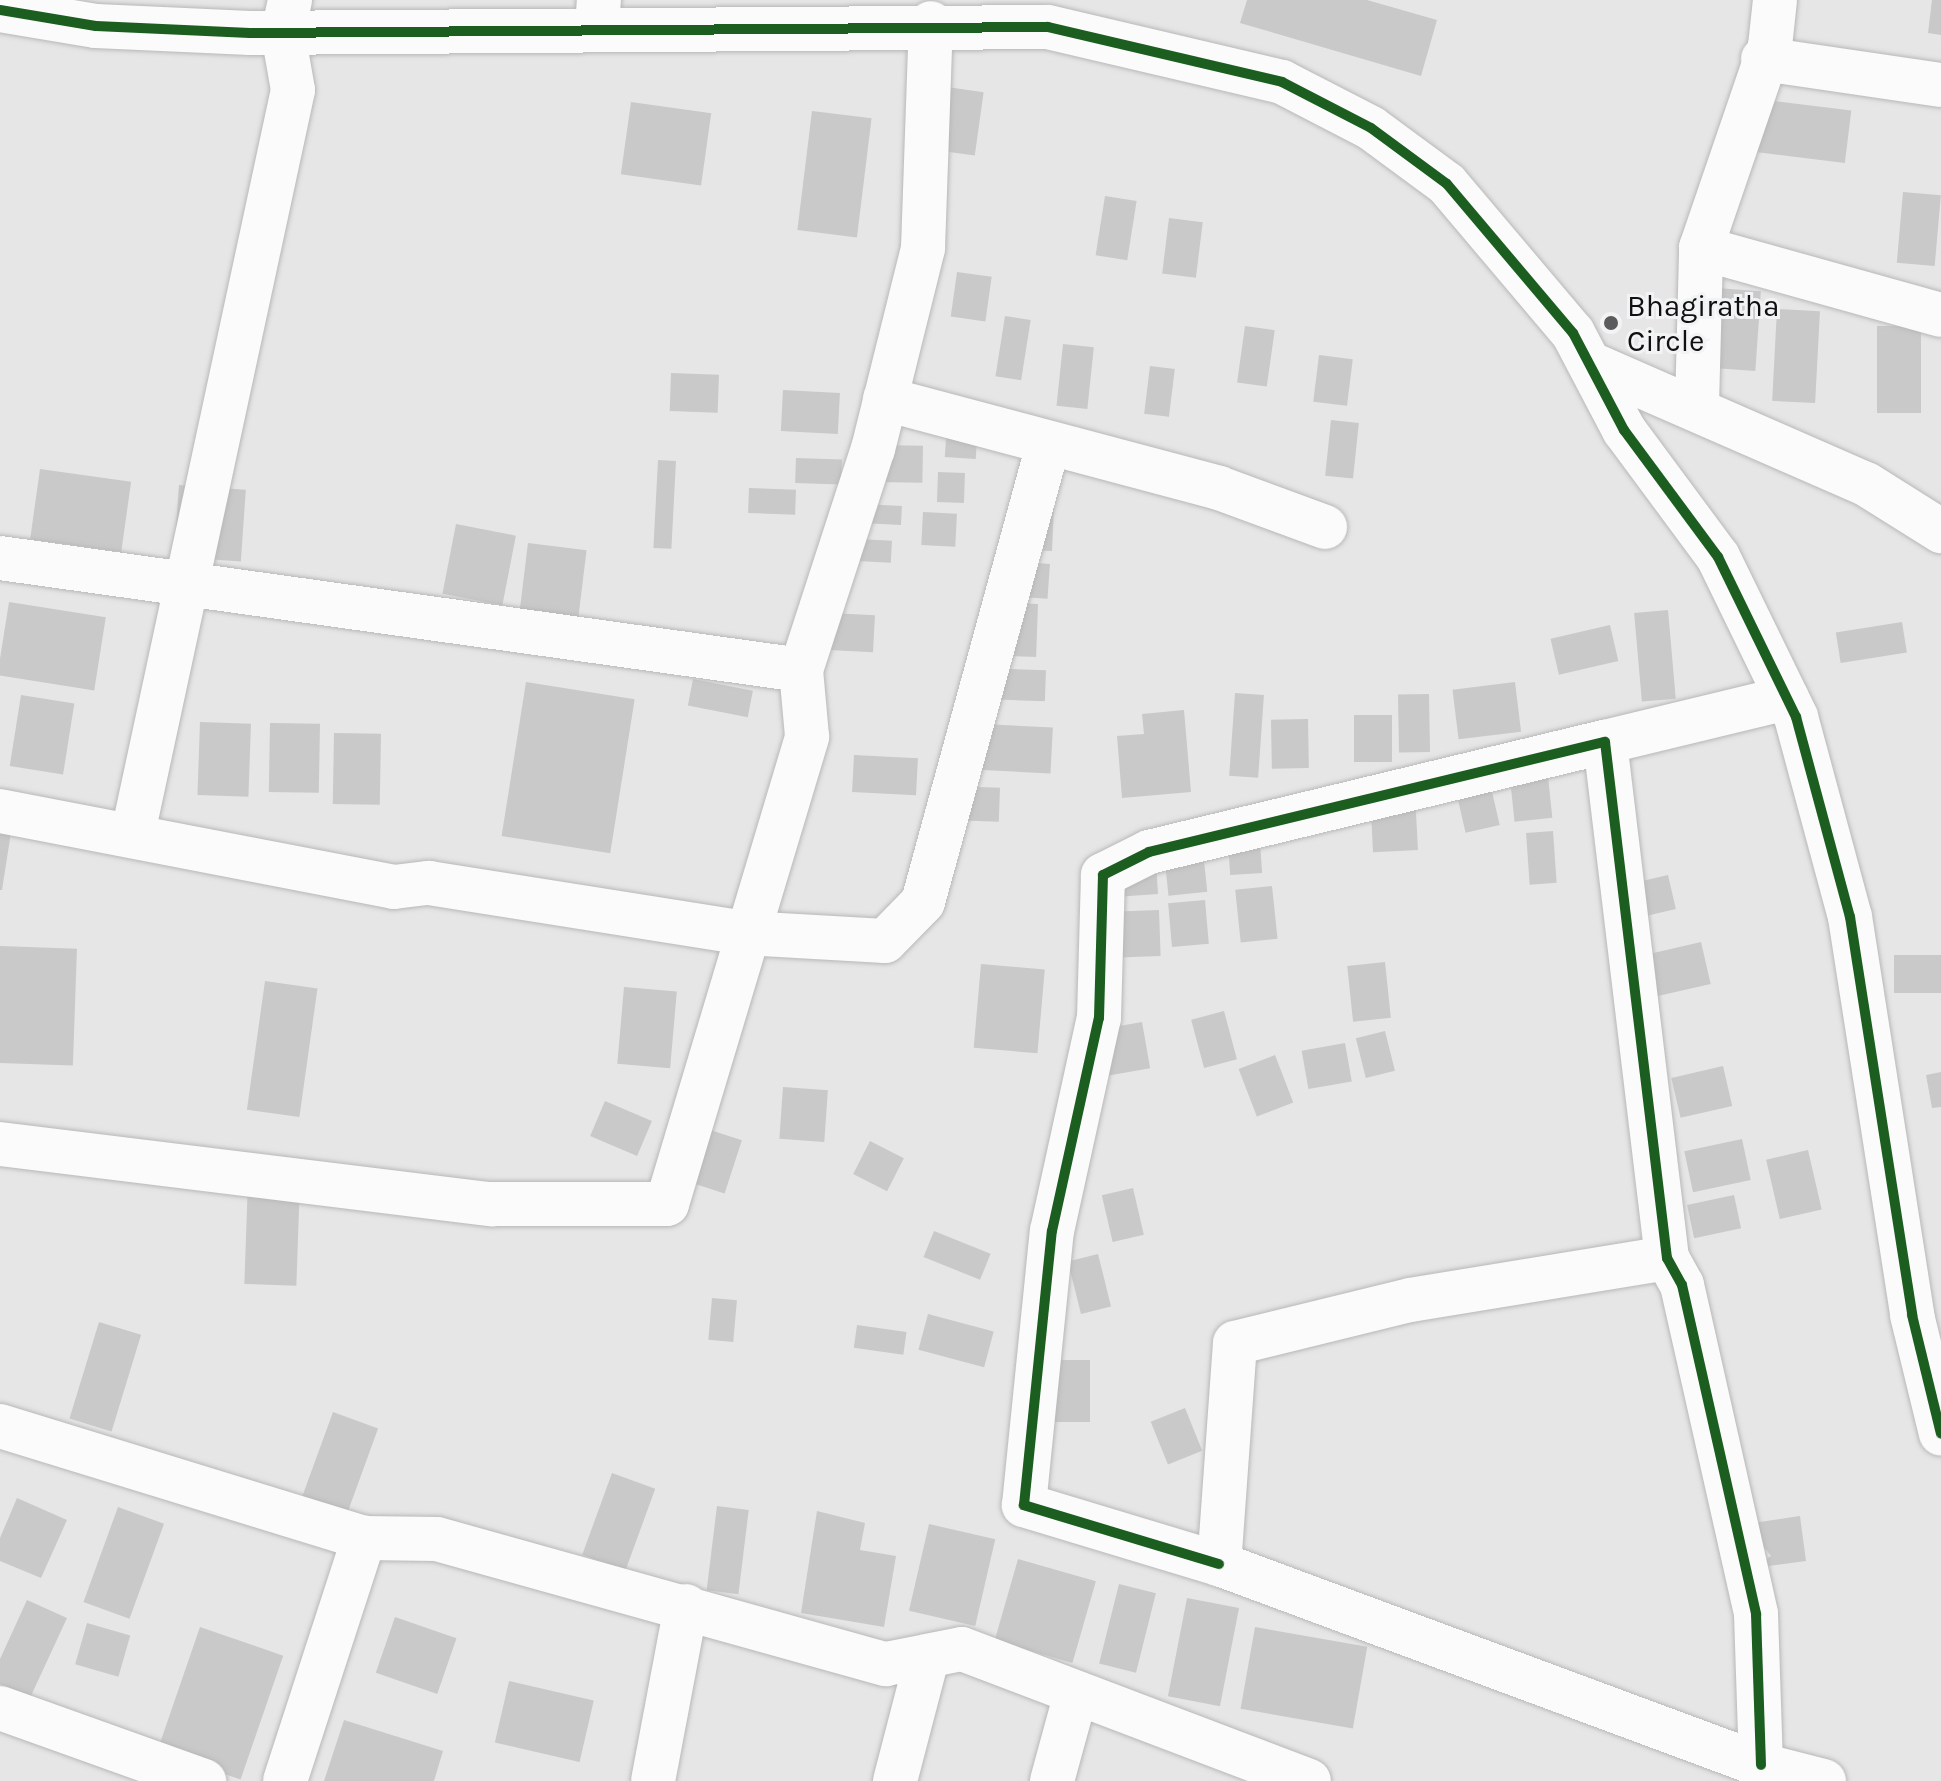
<!DOCTYPE html>
<style>
body{margin:0}
#map{position:relative;width:1941px;height:1781px;overflow:hidden;background:#e6e6e6;font-family:Karla,sans-serif}
div>[style]{position:absolute}
[style*='--x']{left:calc(var(--x)*1px);top:calc(var(--y)*1px);width:calc(var(--w)*1px);rotate:calc(var(--a)*1deg)}
.building>*{inset:0;background:#c9c9c9;transform-origin:0 0}
.roads{filter:drop-shadow(0 0 2px #b8b8b8) drop-shadow(0 0 2px #b8b8b8)}
.street>*{height:44px;margin:-22px;padding:0 22px;transform-origin:22px;border-radius:22px;background:#fbfbfb}
.secondary>*{height:44px;margin:-22px;padding:0 22px;transform-origin:22px;border-radius:22px;background:#fbfbfb}
.cycleway>*{height:10px;margin:-5px;padding:0 5px;transform-origin:5px;border-radius:5px;background:#1b5e20}
.dots>*{width:22px;height:22px;translate:-50% -50%;box-sizing:border-box;border:4px solid #f2f3f4;border-radius:50%}
span{translate:-50% -50%;white-space:nowrap;text-align:center;line-height:1.15;-webkit-text-stroke:6px #f2f3f4;paint-order:stroke}
.poi-label{font-size:30px;color:#101011}
.left{translate:0 -50%;text-align:left}
</style>
<div id="map">
<div class="building">
<i style="clip-path:polygon(1247px 0,1367px 0,1437px 20px,1421px 76px,1240px 23px)"></i>
<i style="clip-path:polygon(1932px 0,1941px 0,1941px 35px,1928px 33px)"></i>
<i style="left:947px;top:87px;width:37px;height:64px;rotate:8deg"></i>
<i style="left:1758px;top:99px;width:94px;height:53px;rotate:7deg"></i>
<i style="left:631px;top:102px;width:81px;height:73px;rotate:8deg"></i>
<i style="left:812px;top:111px;width:60px;height:120px;rotate:7deg"></i>
<i style="left:1903px;top:192px;width:38px;height:71px;rotate:5deg"></i>
<i style="left:1105px;top:196px;width:32px;height:60px;rotate:9deg"></i>
<i style="left:1169px;top:218px;width:34px;height:56px;rotate:7deg"></i>
<i style="left:957px;top:272px;width:35px;height:45px;rotate:8deg"></i>
<i style="left:1716px;top:288px;width:45px;height:80px;rotate:4deg"></i>
<i style="left:1777px;top:309px;width:43px;height:92px;rotate:3deg"></i>
<i style="left:1005px;top:316px;width:26px;height:61px;rotate:9deg"></i>
<i style="left:1245px;top:326px;width:30px;height:57px;rotate:8deg"></i>
<i style="left:1877px;top:326px;width:44px;height:87px"></i>
<i style="left:1063px;top:344px;width:31px;height:62px;rotate:6deg"></i>
<i style="left:1319px;top:355px;width:34px;height:47px;rotate:7deg"></i>
<i style="left:1150px;top:366px;width:25px;height:48px;rotate:7deg"></i>
<i style="left:671px;top:373px;width:48px;height:38px;rotate:2deg"></i>
<i style="left:783px;top:390px;width:57px;height:41px;rotate:3deg"></i>
<i style="left:1331px;top:420px;width:28px;height:56px;rotate:6deg"></i>
<i style="left:947px;top:425px;width:31px;height:32px;rotate:4deg"></i>
<i style="left:877px;top:445px;width:46px;height:37px;rotate:1deg"></i>
<i style="left:796px;top:458px;width:46px;height:25px;rotate:2deg"></i>
<i style="left:658px;top:460px;width:18px;height:88px;rotate:3deg"></i>
<i style="left:40px;top:469px;width:92px;height:71px;rotate:8deg"></i>
<i style="left:938px;top:472px;width:27px;height:30px;rotate:2deg"></i>
<i style="left:179px;top:485px;width:67px;height:72px;rotate:4deg"></i>
<i style="left:749px;top:488px;width:47px;height:25px;rotate:2deg"></i>
<i style="left:862px;top:504px;width:40px;height:19px;rotate:3deg"></i>
<i style="clip-path:polygon(1054px 506px,1052px 551px,1025px 550px)"></i>
<i style="left:923px;top:512px;width:34px;height:33px;rotate:3deg"></i>
<i style="left:456px;top:524px;width:61px;height:71px;rotate:11deg"></i>
<i style="left:858px;top:539px;width:34px;height:22px;rotate:3deg"></i>
<i style="left:528px;top:543px;width:59px;height:75px;rotate:7deg"></i>
<i style="left:1023px;top:562px;width:27px;height:35px;rotate:4deg"></i>
<i style="left:9px;top:602px;width:98px;height:74px;rotate:9deg"></i>
<i style="left:1011px;top:603px;width:27px;height:53px;rotate:2deg"></i>
<i style="left:1668px;top:610px;width:89px;height:34px;rotate:85deg"></i>
<i style="left:831px;top:613px;width:44px;height:37px;rotate:3deg"></i>
<i style="left:1902px;top:622px;width:31px;height:67px;rotate:81deg"></i>
<i style="left:1610px;top:625px;width:37px;height:61px;rotate:77deg"></i>
<i style="left:983px;top:668px;width:63px;height:31px;rotate:2deg"></i>
<i style="left:693px;top:679px;width:61px;height:27px;rotate:11deg"></i>
<i style="left:526px;top:682px;width:110px;height:156px;rotate:9deg"></i>
<i style="left:1515px;top:682px;width:50px;height:63px;rotate:83deg"></i>
<i style="left:1235px;top:693px;width:29px;height:83px;rotate:4deg"></i>
<i style="left:1429px;top:694px;width:58px;height:31px;rotate:89deg"></i>
<i style="left:21px;top:695px;width:54px;height:72px;rotate:9deg"></i>
<i style="clip-path:polygon(1184px 710px,1191px 792px,1122px 798px,1117px 736px,1144px 734px,1142px 714px)"></i>
<i style="left:1354px;top:715px;width:38px;height:47px"></i>
<i style="left:1308px;top:719px;width:49px;height:37px;rotate:89deg"></i>
<i style="left:200px;top:722px;width:51px;height:73px;rotate:2deg"></i>
<i style="left:270px;top:723px;width:50px;height:69px;rotate:1deg"></i>
<i style="left:965px;top:723px;width:88px;height:46px;rotate:3deg"></i>
<i style="left:334px;top:733px;width:47px;height:71px;rotate:1deg"></i>
<i style="left:854px;top:755px;width:64px;height:37px;rotate:3deg"></i>
<i style="left:1547px;top:767px;width:51px;height:38px;rotate:84deg"></i>
<i style="left:1490px;top:783px;width:43px;height:35px;rotate:77deg"></i>
<i style="left:949px;top:786px;width:51px;height:34px;rotate:2deg"></i>
<i style="left:1415px;top:793px;width:57px;height:45px;rotate:87deg"></i>
<i style="clip-path:polygon(0 810px,14px 813px,2px 890px,0 890px)"></i>
<i style="left:1259px;top:828px;width:45px;height:32px;rotate:86deg"></i>
<i style="left:1553px;top:831px;width:52px;height:27px;rotate:86deg"></i>
<i style="left:1201px;top:832px;width:60px;height:39px;rotate:84deg"></i>
<i style="clip-path:polygon(1155px 845px,1158px 894px,1115px 897px)"></i>
<i style="left:1668px;top:875px;width:35px;height:53px;rotate:77deg"></i>
<i style="left:1272px;top:886px;width:53px;height:37px;rotate:84deg"></i>
<i style="left:1205px;top:900px;width:44px;height:37px;rotate:85deg"></i>
<i style="left:1159px;top:910px;width:46px;height:42px;rotate:88deg"></i>
<i style="left:1701px;top:942px;width:43px;height:61px;rotate:77deg"></i>
<i style="left:0;top:946px;width:77px;height:117px;rotate:2deg"></i>
<i style="left:1941px;top:955px;width:38px;height:47px;rotate:90deg"></i>
<i style="left:1385px;top:962px;width:56px;height:38px;rotate:84deg"></i>
<i style="left:981px;top:964px;width:64px;height:84px;rotate:5deg"></i>
<i style="left:265px;top:981px;width:53px;height:130px;rotate:8deg"></i>
<i style="left:624px;top:987px;width:53px;height:77px;rotate:5deg"></i>
<i style="left:1224px;top:1011px;width:50px;height:34px;rotate:75deg"></i>
<i style="left:1142px;top:1022px;width:47px;height:42px;rotate:80deg"></i>
<i style="left:1385px;top:1031px;width:41px;height:30px;rotate:76deg"></i>
<i style="left:1345px;top:1043px;width:39px;height:44px;rotate:80deg"></i>
<i style="left:1275px;top:1055px;width:51px;height:39px;rotate:69deg"></i>
<i style="left:1723px;top:1066px;width:41px;height:53px;rotate:77deg"></i>
<i style="clip-path:polygon(1941px 1072px,1941px 1107px,1932px 1108px,1926px 1075px)"></i>
<i style="left:783px;top:1087px;width:45px;height:52px;rotate:4deg"></i>
<i style="left:605px;top:1101px;width:51px;height:38px;rotate:23deg"></i>
<i style="left:701px;top:1127px;width:43px;height:56px;rotate:18deg"></i>
<i style="left:1742px;top:1139px;width:42px;height:59px;rotate:78deg"></i>
<i style="left:870px;top:1141px;width:38px;height:37px;rotate:27deg"></i>
<i style="left:1808px;top:1150px;width:61px;height:43px;rotate:77deg"></i>
<i style="left:248px;top:1180px;width:52px;height:104px;rotate:2deg"></i>
<i style="left:1133px;top:1188px;width:48px;height:32px;rotate:77deg"></i>
<i style="left:1734px;top:1195px;width:34px;height:48px;rotate:78deg"></i>
<i style="left:934px;top:1231px;width:61px;height:28px;rotate:22deg"></i>
<i style="left:1098px;top:1254px;width:54px;height:31px;rotate:76deg"></i>
<i style="left:712px;top:1298px;width:25px;height:42px;rotate:5deg"></i>
<i style="left:928px;top:1314px;width:68px;height:37px;rotate:15deg"></i>
<i style="left:99px;top:1322px;width:44px;height:101px;rotate:17deg"></i>
<i style="left:857px;top:1325px;width:50px;height:23px;rotate:8deg"></i>
<i style="left:1054px;top:1360px;width:36px;height:62px"></i>
<i style="left:1185px;top:1408px;width:46px;height:37px;rotate:68deg"></i>
<i style="left:333px;top:1412px;width:48px;height:95px;rotate:20deg"></i>
<i style="left:612px;top:1473px;width:46px;height:87px;rotate:20deg"></i>
<i style="clip-path:polygon(17px 1498px,67px 1520px,41px 1578px,0 1561px,0 1538px)"></i>
<i style="left:717px;top:1506px;width:32px;height:85px;rotate:7deg"></i>
<i style="left:118px;top:1507px;width:49px;height:101px;rotate:20deg"></i>
<i style="clip-path:polygon(817px 1511px,865px 1523px,860px 1550px,896px 1556px,884px 1627px,801px 1613px)"></i>
<i style="clip-path:polygon(1800px 1516px,1806px 1561px,1753px 1568px,1771px 1556px,1746px 1524px)"></i>
<i style="left:929px;top:1524px;width:68px;height:89px;rotate:13deg"></i>
<i style="left:1018px;top:1559px;width:81px;height:85px;rotate:16deg"></i>
<i style="left:1119px;top:1584px;width:38px;height:82px;rotate:14deg"></i>
<i style="left:1187px;top:1598px;width:53px;height:100px;rotate:11deg"></i>
<i style="clip-path:polygon(27px 1600px,67px 1618px,30px 1698px,0 1684px,0 1659px)"></i>
<i style="left:395px;top:1617px;width:65px;height:59px;rotate:19deg"></i>
<i style="left:87px;top:1623px;width:45px;height:43px;rotate:16deg"></i>
<i style="left:200px;top:1627px;width:88px;height:131px;rotate:19deg"></i>
<i style="left:1255px;top:1627px;width:114px;height:83px;rotate:10deg"></i>
<i style="left:509px;top:1681px;width:87px;height:63px;rotate:13deg"></i>
<i style="clip-path:polygon(344px 1720px,443px 1751px,434px 1781px,324px 1781px)"></i>
</div>
<div class="roads">
<div class="street">
<i style="--x:597;--y:27;--w:27;--a:-86"></i>
<i style="--x:1763;--y:59;--w:180;--a:8.3"></i>
<i style="--x:1701;--y:248;--w:249;--a:15.6"></i>
<i style="--x:885;--y:399;--w:346;--a:14.9"></i>
<i style="--x:1219;--y:488;--w:113;--a:20.2"></i>
<i style="--x:1697;--y:406;--w:158;--a:-88.5"></i>
<i style="--x:1701;--y:248;--w:213;--a:-71.1"></i>
<i style="--x:1770;--y:46;--w:46;--a:-83.8"></i>
<i style="--x:0;--y:558;--w:809;--a:7.96"></i>
<i style="--x:1605;--y:742;--w:187;--a:-13.6"></i>
<i style="--x:0;--y:811;--w:401;--a:10.9"></i>
<i style="--x:394;--y:887;--w:35;--a:-7"></i>
<i style="--x:429;--y:883;--w:320;--a:9"></i>
<i style="--x:745;--y:933;--w:140;--a:3.3"></i>
<i style="--x:885;--y:941;--w:54;--a:-45.7"></i>
<i style="--x:923;--y:902;--w:473;--a:-74.7"></i>
<i style="--x:133;--y:833;--w:760;--a:-77.85"></i>
<i style="--x:293;--y:90;--w:58;--a:-100"></i>
<i style="--x:283;--y:33;--w:34;--a:-78"></i>
<i style="--x:0;--y:1144;--w:496;--a:7"></i>
<i style="--x:492;--y:1204;--w:175;--a:0"></i>
<i style="--x:667;--y:1204;--w:488;--a:-73.3"></i>
<i style="--x:807;--y:736;--w:66;--a:-95.2"></i>
<i style="--x:801;--y:670;--w:232;--a:-72"></i>
<i style="--x:873;--y:449;--w:207;--a:-76"></i>
<i style="--x:923;--y:248;--w:225;--a:-88"></i>
<i style="--x:1667;--y:1258;--w:260;--a:170.7"></i>
<i style="--x:1410;--y:1300;--w:180;--a:166.2"></i>
<i style="--x:1235;--y:1343;--w:222;--a:94.1"></i>
<i style="--x:1219;--y:1564;--w:578;--a:20.35"></i>
<i style="--x:1761;--y:1765;--w:65;--a:14.3"></i>
<i style="--x:0;--y:1426;--w:381;--a:17.1"></i>
<i style="--x:364;--y:1538;--w:73;--a:0.8"></i>
<i style="--x:437;--y:1539;--w:466;--a:15.6"></i>
<i style="--x:886;--y:1664;--w:77;--a:-11.2"></i>
<i style="--x:962;--y:1649;--w:371;--a:20.8"></i>
<i style="--x:1219;--y:1564;--w:204;--a:-163.2"></i>
<i style="--x:1024;--y:1505;--w:275;--a:-84.2"></i>
<i style="--x:1052;--y:1231;--w:218;--a:-77.6"></i>
<i style="--x:1099;--y:1018;--w:143;--a:-88.4"></i>
<i style="--x:1103;--y:875;--w:51;--a:-26.6"></i>
<i style="--x:1149;--y:852;--w:469;--a:-13.6"></i>
<i style="--x:1605;--y:742;--w:520;--a:83.15"></i>
<i style="--x:1667;--y:1258;--w:31;--a:61"></i>
<i style="--x:1682;--y:1285;--w:337;--a:77.3"></i>
<i style="--x:1756;--y:1614;--w:151;--a:88.1"></i>
<i style="--x:0;--y:1708;--w:217;--a:19.7"></i>
<i style="--x:285;--y:1781;--w:256;--a:-72"></i>
<i style="--x:653;--y:1781;--w:178;--a:-79.3"></i>
<i style="--x:895;--y:1781;--w:127;--a:-75.4"></i>
<i style="--x:1052;--y:1781;--w:91;--a:-74.7"></i>
</div>
<div class="secondary">
<i style="--x:0;--y:10;--w:97;--a:9.5"></i>
<i style="--x:96;--y:26;--w:154;--a:2.6"></i>
<i style="--x:250;--y:33;--w:798;--a:-0.43"></i>
<i style="--x:1048;--y:27;--w:240;--a:13.2"></i>
<i style="--x:1282;--y:82;--w:100;--a:27.3"></i>
<i style="--x:1371;--y:128;--w:94;--a:36.4"></i>
<i style="--x:1447;--y:184;--w:195;--a:49.8"></i>
<i style="--x:1573;--y:333;--w:110;--a:62.3"></i>
<i style="--x:1624;--y:430;--w:158;--a:53.5"></i>
<i style="--x:1718;--y:557;--w:178;--a:64"></i>
<i style="--x:1796;--y:717;--w:207;--a:74.9"></i>
<i style="--x:1850;--y:917;--w:403;--a:81.1"></i>
<i style="--x:1912;--y:1315;--w:122;--a:76.3"></i>
<i style="--x:1591;--y:364;--w:300;--a:23.6"></i>
<i style="--x:1866;--y:484;--w:89;--a:32.1"></i>
</div>
</div>
<div class="cycleway">
<i style="--x:0;--y:10;--w:97;--a:9.5"></i>
<i style="--x:96;--y:26;--w:154;--a:2.6"></i>
<i style="--x:250;--y:33;--w:798;--a:-0.43"></i>
<i style="--x:1048;--y:27;--w:240;--a:13.2"></i>
<i style="--x:1282;--y:82;--w:100;--a:27.3"></i>
<i style="--x:1371;--y:128;--w:94;--a:36.4"></i>
<i style="--x:1447;--y:184;--w:195;--a:49.8"></i>
<i style="--x:1573;--y:333;--w:110;--a:62.3"></i>
<i style="--x:1624;--y:430;--w:158;--a:53.5"></i>
<i style="--x:1718;--y:557;--w:178;--a:64"></i>
<i style="--x:1796;--y:717;--w:207;--a:74.9"></i>
<i style="--x:1850;--y:917;--w:403;--a:81.1"></i>
<i style="--x:1912;--y:1315;--w:122;--a:76.3"></i>
<i style="--x:1219;--y:1564;--w:204;--a:-163.2"></i>
<i style="--x:1024;--y:1505;--w:275;--a:-84.2"></i>
<i style="--x:1052;--y:1231;--w:218;--a:-77.6"></i>
<i style="--x:1099;--y:1018;--w:143;--a:-88.4"></i>
<i style="--x:1103;--y:875;--w:51;--a:-26.6"></i>
<i style="--x:1149;--y:852;--w:469;--a:-13.6"></i>
<i style="--x:1605;--y:742;--w:520;--a:83.15"></i>
<i style="--x:1667;--y:1258;--w:31;--a:61"></i>
<i style="--x:1682;--y:1285;--w:337;--a:77.3"></i>
<i style="--x:1756;--y:1614;--w:151;--a:88.1"></i>
</div>
<div class="dots">
<i style="left:1611px;top:323px;background:#5b5b5c"></i>
</div>
<div class="poi-label">
<span class="left" style="left:1627px;top:323px">Bhagiratha<br>Circle</span>
</div>
</div>
